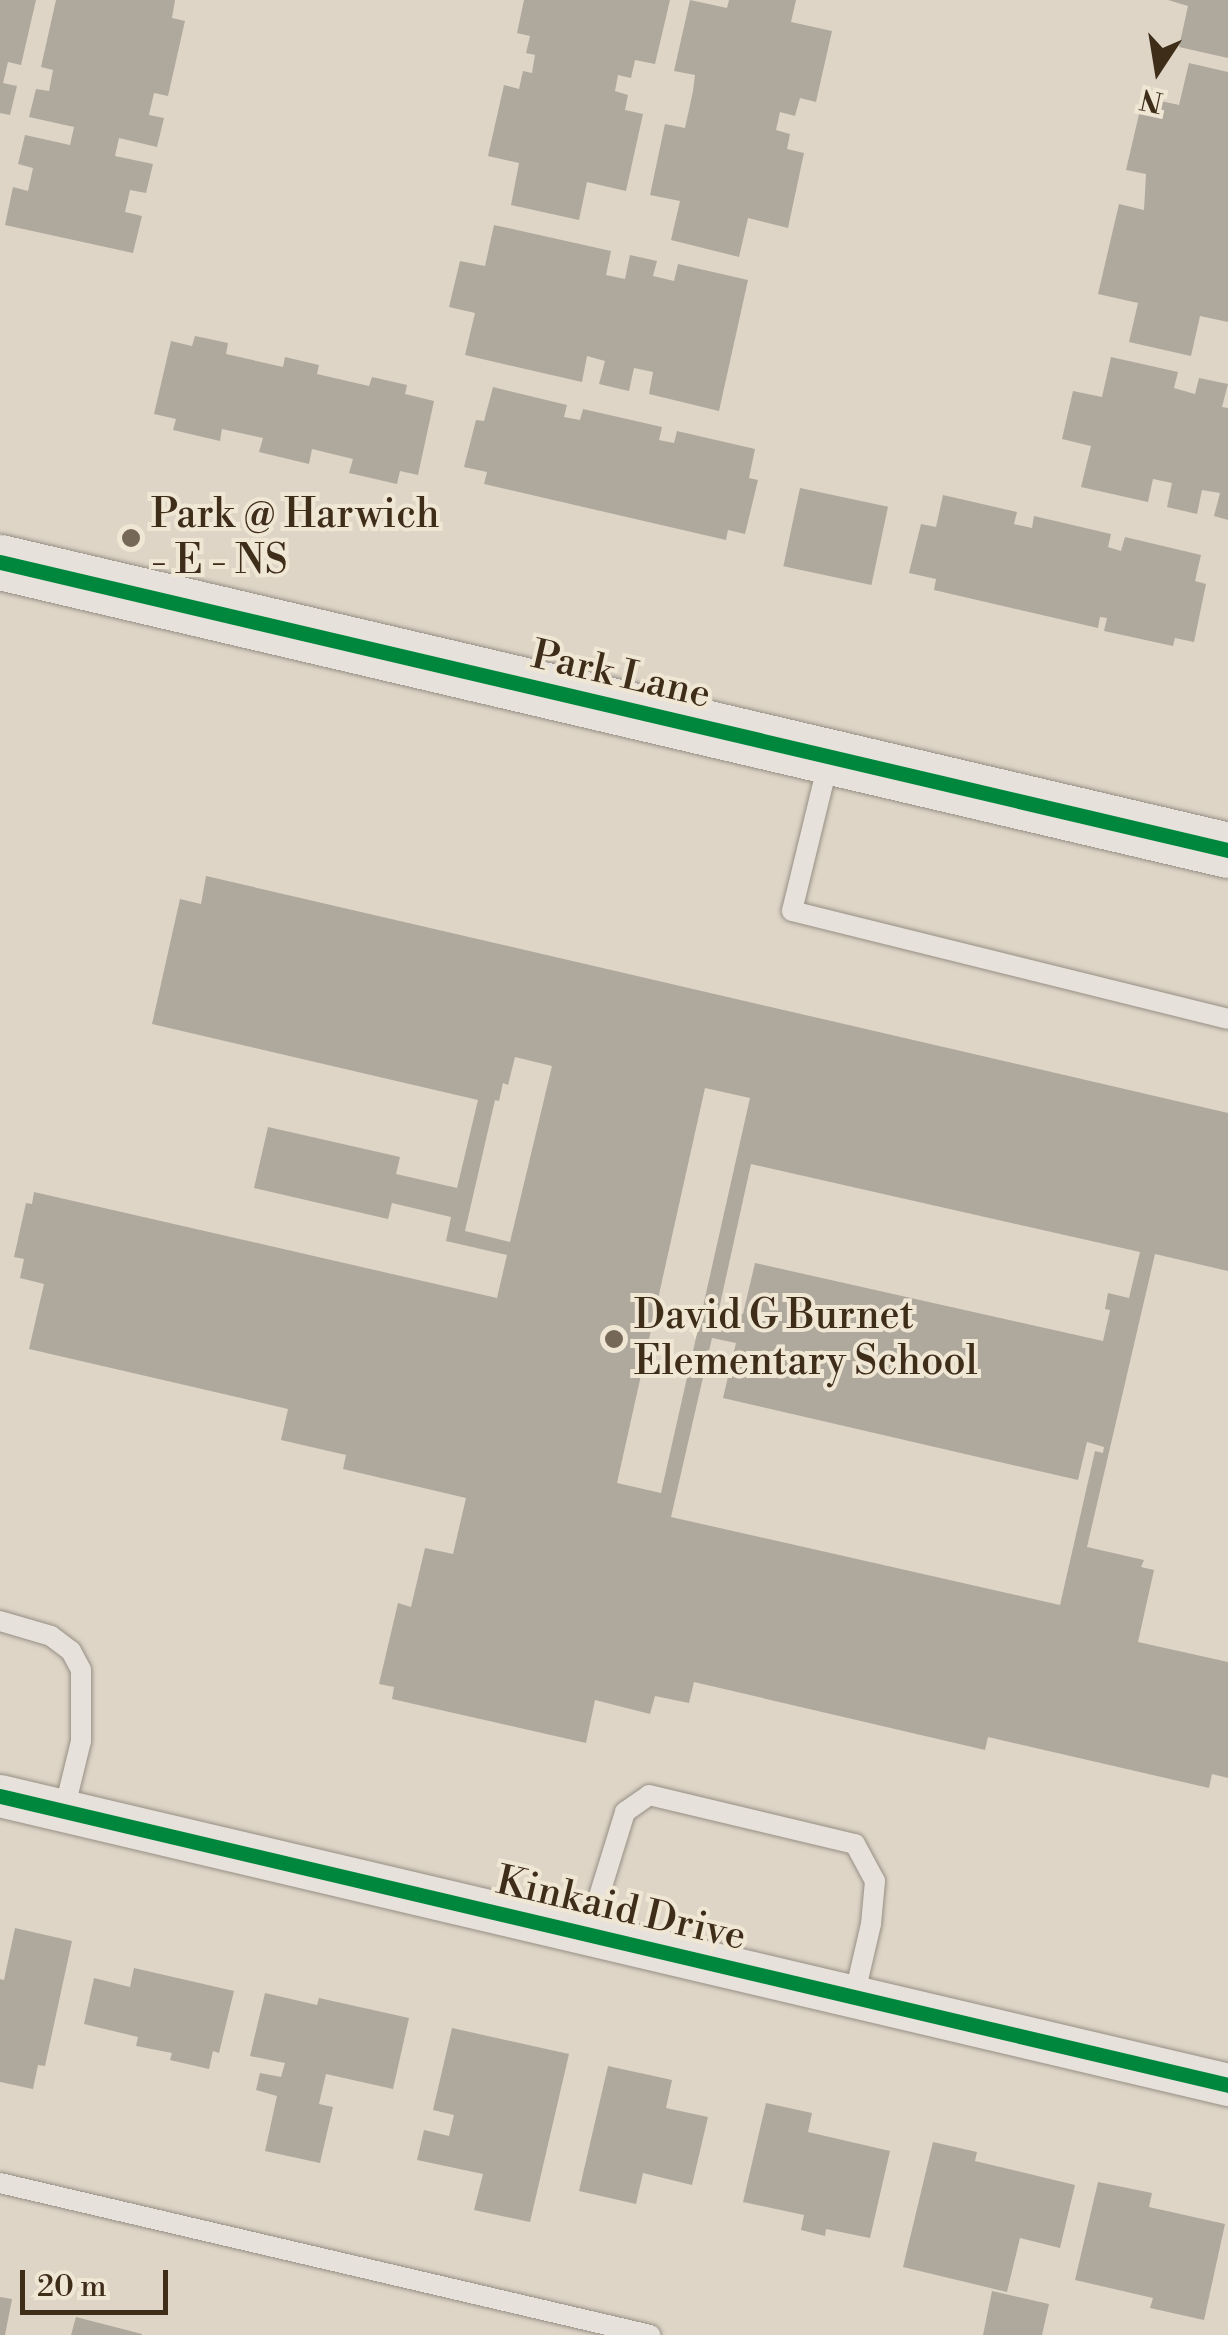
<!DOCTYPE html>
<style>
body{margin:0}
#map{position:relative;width:1228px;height:2335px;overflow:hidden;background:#ded5c7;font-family:"Libre Bodoni",serif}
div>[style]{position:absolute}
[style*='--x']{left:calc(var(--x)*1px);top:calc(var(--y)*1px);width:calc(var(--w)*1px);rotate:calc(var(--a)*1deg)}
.building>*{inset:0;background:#afa89d;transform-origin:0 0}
.roads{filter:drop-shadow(0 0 2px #968f84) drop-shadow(0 0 2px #968f84)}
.lane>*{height:20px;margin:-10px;padding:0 10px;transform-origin:10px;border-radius:10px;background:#e6e1da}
.street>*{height:42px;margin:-21px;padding:0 21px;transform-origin:21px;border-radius:21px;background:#e6e1da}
.secondary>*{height:55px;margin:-27.5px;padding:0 27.5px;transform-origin:27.5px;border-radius:27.5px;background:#e6e1da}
.cycleway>*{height:15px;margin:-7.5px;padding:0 7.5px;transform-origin:7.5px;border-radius:7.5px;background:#00873e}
.dots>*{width:28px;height:28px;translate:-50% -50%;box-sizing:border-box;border:5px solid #f0e6d4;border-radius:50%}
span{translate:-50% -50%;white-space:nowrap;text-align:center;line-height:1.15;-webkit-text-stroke:8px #f0e6d4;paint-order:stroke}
.poi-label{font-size:40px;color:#3e2d19}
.left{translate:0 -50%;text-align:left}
.street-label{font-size:40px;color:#3e2d19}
.north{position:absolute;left:1108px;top:20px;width:100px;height:100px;-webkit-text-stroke:8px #f0e6d4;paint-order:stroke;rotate:192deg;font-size:28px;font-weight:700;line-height:40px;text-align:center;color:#3e2d19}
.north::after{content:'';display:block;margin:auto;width:35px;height:45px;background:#3e2d19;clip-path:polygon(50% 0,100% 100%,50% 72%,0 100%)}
.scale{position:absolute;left:20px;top:2270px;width:148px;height:45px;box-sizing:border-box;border:5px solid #3e2d19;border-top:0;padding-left:12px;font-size:30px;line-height:35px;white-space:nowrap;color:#3e2d19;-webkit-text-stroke:8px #f0e6d4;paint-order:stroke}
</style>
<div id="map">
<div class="building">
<i style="clip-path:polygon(0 0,36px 0,21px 65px,8px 62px,3px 83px,17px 86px,10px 115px,0 113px)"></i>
<i style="clip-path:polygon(56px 0,175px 0,172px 18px,185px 21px,168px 96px,154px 93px,149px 115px,164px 118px,157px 147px,119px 138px,115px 156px,153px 164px,146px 193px,130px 190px,125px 212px,142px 216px,133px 253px,5px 225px,13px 187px,28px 191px,33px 168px,18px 164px,25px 135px,70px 145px,74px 127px,29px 117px,36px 89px,49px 91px,53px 70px,41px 67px)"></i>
<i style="clip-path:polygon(524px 0,670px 0,655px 64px,635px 60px,631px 78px,618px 75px,615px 91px,628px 95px,625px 110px,643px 114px,626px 191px,587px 182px,579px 220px,511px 205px,519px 163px,488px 156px,504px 85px,519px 89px,523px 71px,532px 73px,535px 55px,526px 53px,530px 36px,517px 33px)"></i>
<i style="clip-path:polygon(690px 0,727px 8px,729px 0,796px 0,791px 22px,832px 31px,816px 102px,800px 98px,795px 116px,780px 112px,776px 130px,790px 134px,787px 149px,804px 153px,788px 228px,748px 218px,739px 257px,671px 240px,680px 201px,650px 195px,665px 124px,685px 128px,693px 91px,695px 75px,674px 71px)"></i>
<i style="clip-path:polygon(1168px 0,1228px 0,1228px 58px,1179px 47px,1188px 6px)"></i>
<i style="clip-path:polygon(1189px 63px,1228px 72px,1228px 322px,1200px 316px,1191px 356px,1129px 342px,1138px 303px,1098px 294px,1119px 204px,1144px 210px,1146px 174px,1126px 170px,1143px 97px,1179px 105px)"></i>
<i style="clip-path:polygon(494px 225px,611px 251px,606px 275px,625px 279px,630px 255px,657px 261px,653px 276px,674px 281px,678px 264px,748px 280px,719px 411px,649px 394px,653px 372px,634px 368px,629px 391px,599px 384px,605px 361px,587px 356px,582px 382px,465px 355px,475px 313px,449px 307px,460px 261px,485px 266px)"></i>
<i style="clip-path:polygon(195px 336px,228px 343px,226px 354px,283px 367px,285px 357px,319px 365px,317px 374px,369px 386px,372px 377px,407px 385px,405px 394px,434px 401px,418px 475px,400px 471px,397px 484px,349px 473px,353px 459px,312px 449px,309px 464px,259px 452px,263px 438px,222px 429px,220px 441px,173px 430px,176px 419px,154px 414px,171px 341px,192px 346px)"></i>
<i style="clip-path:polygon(1111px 357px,1178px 372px,1174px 388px,1195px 394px,1199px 378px,1228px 384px,1222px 407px,1228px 408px,1228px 520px,1214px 516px,1220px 493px,1202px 490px,1197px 514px,1167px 507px,1172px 483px,1153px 479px,1148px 502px,1081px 487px,1091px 446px,1062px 439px,1073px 391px,1102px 397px)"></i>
<i style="clip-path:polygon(493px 387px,567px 405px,564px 417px,580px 420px,583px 409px,662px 427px,659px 440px,674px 443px,677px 431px,755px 449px,749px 478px,758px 480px,745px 534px,728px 530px,726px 540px,484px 484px,487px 472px,464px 467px,476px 420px,484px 421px)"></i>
<i style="left:800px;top:488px;width:90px;height:80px;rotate:12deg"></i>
<i style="clip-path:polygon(943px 495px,1017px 512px,1014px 524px,1032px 528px,1034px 516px,1111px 534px,1108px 547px,1121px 551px,1125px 537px,1201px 555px,1195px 581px,1206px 584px,1194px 642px,1175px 638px,1173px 646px,1104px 631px,1107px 618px,1100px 617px,1098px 628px,934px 590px,936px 579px,909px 573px,921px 524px,936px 527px)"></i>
<i style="clip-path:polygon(evenodd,206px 876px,1228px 1113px,1228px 1271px,1155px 1254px,1087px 1547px,1144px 1560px,1141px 1567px,1154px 1570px,1138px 1642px,1228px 1662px,1228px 1778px,1212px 1774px,1209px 1788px,988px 1737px,985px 1750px,694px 1682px,689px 1703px,655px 1696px,650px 1714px,595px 1700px,586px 1743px,392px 1699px,394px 1687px,379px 1684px,398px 1603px,411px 1607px,425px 1548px,453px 1554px,466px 1498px,343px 1469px,346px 1455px,281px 1440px,288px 1409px,29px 1349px,44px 1284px,20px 1278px,24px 1259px,14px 1257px,26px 1203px,32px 1204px,34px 1192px,497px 1298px,507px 1255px,446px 1241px,451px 1217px,392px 1203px,388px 1219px,254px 1188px,268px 1127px,400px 1157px,396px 1174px,457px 1188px,478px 1100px,152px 1024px,180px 899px,201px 904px,206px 876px,515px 1057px,552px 1066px,510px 1242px,465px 1231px,495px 1100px,499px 1101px,503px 1083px,508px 1085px,515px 1057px,206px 876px,705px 1088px,750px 1098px,661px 1493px,617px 1483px,705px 1088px,206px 876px,751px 1164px,1140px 1252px,1129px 1298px,1108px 1293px,1105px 1309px,1110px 1310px,1103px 1341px,755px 1263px,743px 1314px,719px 1309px,751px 1164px,206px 876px,712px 1338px,736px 1343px,723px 1398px,1078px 1480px,1087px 1442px,1104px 1447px,1103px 1453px,1095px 1451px,1060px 1605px,671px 1517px,712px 1338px)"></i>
<i style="clip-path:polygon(15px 1928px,72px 1941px,45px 2066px,38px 2065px,33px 2089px,0 2082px,0 1979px,4px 1980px)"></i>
<i style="clip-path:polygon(134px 1968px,234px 1991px,219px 2053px,213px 2051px,209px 2069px,170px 2060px,172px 2053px,136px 2046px,138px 2037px,84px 2024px,94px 1978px,130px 1987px)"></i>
<i style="clip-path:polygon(265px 1993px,317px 2005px,319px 1998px,409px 2018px,393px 2089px,326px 2074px,319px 2104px,333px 2107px,320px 2163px,265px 2151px,277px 2096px,256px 2090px,260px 2073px,281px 2077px,285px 2063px,250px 2056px)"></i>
<i style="clip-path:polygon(452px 2028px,569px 2054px,530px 2222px,474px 2210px,483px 2174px,417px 2160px,424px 2130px,449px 2136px,454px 2115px,433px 2110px)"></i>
<i style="clip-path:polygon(608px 2066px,672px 2080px,666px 2108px,708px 2117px,692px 2185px,643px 2173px,636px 2204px,579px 2191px)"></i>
<i style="clip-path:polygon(766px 2103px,812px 2113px,808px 2132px,890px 2151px,870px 2238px,826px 2229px,825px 2236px,801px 2230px,804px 2215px,743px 2202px)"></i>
<i style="clip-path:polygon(933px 2142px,977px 2152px,975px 2161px,1075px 2185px,1060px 2248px,1020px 2238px,1007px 2292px,903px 2267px)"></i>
<i style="clip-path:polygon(1098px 2182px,1152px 2193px,1149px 2207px,1225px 2224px,1204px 2320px,1150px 2308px,1153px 2298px,1075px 2280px)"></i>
<i style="clip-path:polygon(992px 2291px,1049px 2304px,1042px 2335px,983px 2335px)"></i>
<i style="clip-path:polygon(0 2297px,12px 2299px,5px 2335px,0 2335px)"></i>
<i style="clip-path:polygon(76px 2317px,142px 2334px,142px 2335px,71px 2335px)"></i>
</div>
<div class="roads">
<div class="lane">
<i style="--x:829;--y:759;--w:156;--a:103.7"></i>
<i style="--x:792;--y:911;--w:449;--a:13.9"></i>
<i style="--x:0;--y:1621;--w:53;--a:16.4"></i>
<i style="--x:51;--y:1636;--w:25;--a:37"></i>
<i style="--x:71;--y:1651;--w:21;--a:62"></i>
<i style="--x:81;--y:1670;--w:71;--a:90"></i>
<i style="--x:81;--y:1741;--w:72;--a:103.7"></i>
<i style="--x:587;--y:1935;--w:129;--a:-72.8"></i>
<i style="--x:625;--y:1812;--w:29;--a:-35"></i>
<i style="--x:649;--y:1795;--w:212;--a:13.4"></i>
<i style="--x:855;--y:1844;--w:42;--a:61.6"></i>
<i style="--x:875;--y:1881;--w:43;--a:95.3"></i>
<i style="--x:871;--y:1924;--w:75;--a:103.1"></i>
<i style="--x:0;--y:2183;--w:668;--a:13.16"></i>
</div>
<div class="street">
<i style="--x:0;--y:1796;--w:1262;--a:13.24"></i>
</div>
<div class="secondary">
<i style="--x:0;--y:562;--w:1261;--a:13.2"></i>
</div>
</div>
<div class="cycleway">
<i style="--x:0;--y:562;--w:1261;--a:13.2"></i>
<i style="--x:0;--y:1796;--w:1262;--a:13.24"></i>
</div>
<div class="dots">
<i style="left:131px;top:538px;background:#766856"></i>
<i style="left:614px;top:1339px;background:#766856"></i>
</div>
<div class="poi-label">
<span class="left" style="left:151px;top:538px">Park @ Harwich<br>- E - NS</span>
<span class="left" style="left:634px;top:1339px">David G Burnet<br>Elementary School</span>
</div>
<div class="street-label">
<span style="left:621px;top:675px;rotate:13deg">Park Lane</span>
<span style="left:621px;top:1909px;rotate:13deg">Kinkaid Drive</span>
</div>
<div class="north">N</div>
<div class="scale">20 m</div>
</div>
